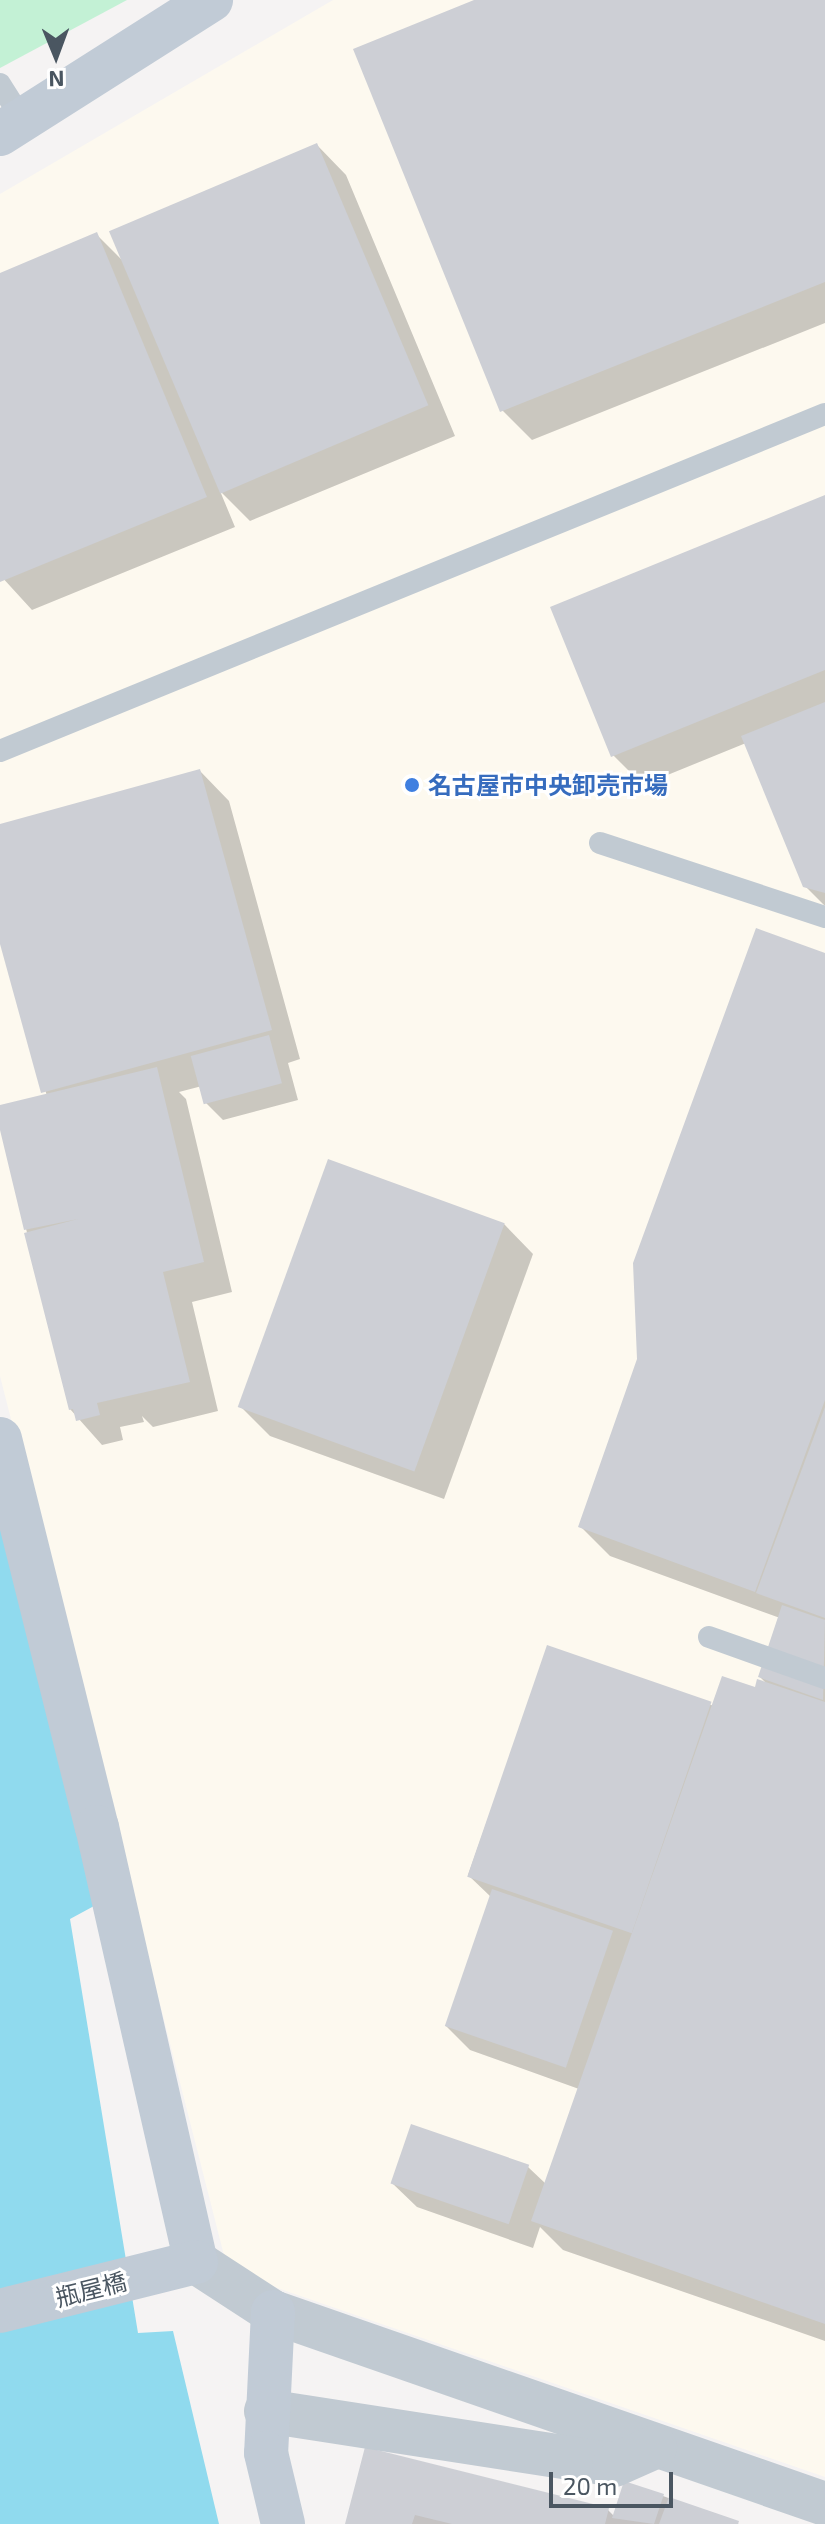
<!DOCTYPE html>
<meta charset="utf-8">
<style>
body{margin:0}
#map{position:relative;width:825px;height:2524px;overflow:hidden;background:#f5f3f3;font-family:"Exo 2","Noto Sans JP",sans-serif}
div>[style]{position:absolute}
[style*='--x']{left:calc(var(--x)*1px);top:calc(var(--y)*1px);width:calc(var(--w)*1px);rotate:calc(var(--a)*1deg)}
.commercial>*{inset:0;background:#fdf9ef}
.green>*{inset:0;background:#c3f1d5}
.water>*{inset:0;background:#90daee}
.shadow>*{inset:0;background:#0003}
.building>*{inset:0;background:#cdcfd5;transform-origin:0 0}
.lane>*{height:22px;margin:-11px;padding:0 11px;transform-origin:11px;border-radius:11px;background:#c1cad2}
.street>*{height:44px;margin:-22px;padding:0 22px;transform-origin:22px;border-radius:22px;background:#c1cad2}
.secondary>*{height:44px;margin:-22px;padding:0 22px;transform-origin:22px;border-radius:22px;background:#c1cbd6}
.dots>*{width:22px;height:22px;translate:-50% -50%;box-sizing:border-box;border:4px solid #fff;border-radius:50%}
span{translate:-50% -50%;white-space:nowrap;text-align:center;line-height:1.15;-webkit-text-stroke:6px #fff;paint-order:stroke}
.shop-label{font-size:24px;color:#366cbe;font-weight:700}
.left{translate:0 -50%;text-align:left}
.street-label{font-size:24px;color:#4a5661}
.north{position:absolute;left:16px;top:16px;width:80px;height:80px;-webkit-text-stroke:6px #fff;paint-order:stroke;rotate:179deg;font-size:22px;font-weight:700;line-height:32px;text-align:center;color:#4a5661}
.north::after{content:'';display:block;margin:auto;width:28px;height:36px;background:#4a5661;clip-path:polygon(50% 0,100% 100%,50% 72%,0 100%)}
.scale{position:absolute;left:549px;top:2472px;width:124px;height:36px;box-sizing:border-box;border:4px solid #4a5661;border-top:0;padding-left:10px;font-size:24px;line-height:28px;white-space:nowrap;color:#4a5661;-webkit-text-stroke:6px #fff;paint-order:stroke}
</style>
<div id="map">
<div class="commercial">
<i style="clip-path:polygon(333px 0,825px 0,825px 2477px,228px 2271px,0 1376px,0 194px)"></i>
</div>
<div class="green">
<i style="clip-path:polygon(0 0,127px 0,0 68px)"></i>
</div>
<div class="water">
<i style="clip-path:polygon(0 1478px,94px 1906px,70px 1919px,138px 2333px,173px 2331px,219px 2524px,0 2524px)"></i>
</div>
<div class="shadow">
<i style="clip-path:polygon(479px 0,825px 0,825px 323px,532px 440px,502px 410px)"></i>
<i style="clip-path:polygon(317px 145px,346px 175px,455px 436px,250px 521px,220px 491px,235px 527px,32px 610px,0 575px,0 275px,97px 235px,125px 263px)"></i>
<i style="clip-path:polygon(825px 497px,825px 906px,804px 885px,746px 743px,643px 785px,613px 755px)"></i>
<i style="clip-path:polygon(200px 771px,229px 801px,300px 1059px,288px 1063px,298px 1100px,223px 1120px,206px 1103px,202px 1086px,179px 1092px,186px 1099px,232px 1292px,192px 1302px,218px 1411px,153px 1427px,142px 1416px,144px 1422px,120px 1427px,123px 1440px,102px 1445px,70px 1409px,0 1122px,0 1107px,47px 1096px,0 937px,0 826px)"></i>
<i style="clip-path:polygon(825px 955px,825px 2341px,563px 2250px,540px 2227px,533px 2248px,417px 2207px,392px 2183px,528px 2167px,546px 2184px,579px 2089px,470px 2050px,446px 2026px,491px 1897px,468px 1875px,548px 1648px,714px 1706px,768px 1685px,760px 1677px,780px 1618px,610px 1556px,581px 1527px)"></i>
<i style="clip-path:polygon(504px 1224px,533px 1254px,444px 1499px,270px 1436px,240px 1406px)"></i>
<i style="clip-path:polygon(366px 2449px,608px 2510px,614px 2516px,663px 2496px,739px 2524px,347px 2524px)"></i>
</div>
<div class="building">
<i style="clip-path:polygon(474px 0,825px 0,825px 282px,500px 412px,353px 49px)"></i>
<i style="left:317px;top:143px;width:285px;height:226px;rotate:67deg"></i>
<i style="clip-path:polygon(97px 232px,207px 497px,0 582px,0 273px)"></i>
<i style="clip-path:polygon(825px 495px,825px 670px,611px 757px,550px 607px)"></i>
<i style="clip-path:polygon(825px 702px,825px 893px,803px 887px,741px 736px)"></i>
<i style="clip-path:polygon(200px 769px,272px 1030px,41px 1093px,0 944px,0 824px)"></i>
<i style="clip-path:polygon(756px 928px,825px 953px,825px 1400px,755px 1592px,578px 1527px,637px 1359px,633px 1263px)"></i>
<i style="left:269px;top:1035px;width:50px;height:81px;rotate:75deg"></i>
<i style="clip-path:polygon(157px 1067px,204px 1262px,163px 1272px,190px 1382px,97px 1403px,100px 1415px,76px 1421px,73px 1409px,69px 1410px,24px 1233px,78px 1219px,24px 1230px,0 1130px,0 1105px)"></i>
<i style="left:328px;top:1159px;width:188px;height:264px;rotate:20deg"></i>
<i style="clip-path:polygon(825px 1407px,825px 1618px,756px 1593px)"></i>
<i style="clip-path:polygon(782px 1605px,825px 1620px,823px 1700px,758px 1677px)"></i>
<i style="left:547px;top:1645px;width:174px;height:245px;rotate:19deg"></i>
<i style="clip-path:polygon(722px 1676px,755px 1687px,757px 1679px,825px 1702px,825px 2324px,531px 2221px)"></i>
<i style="left:492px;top:1889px;width:128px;height:145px;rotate:19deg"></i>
<i style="left:411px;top:2124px;width:125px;height:63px;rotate:19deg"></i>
<i style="clip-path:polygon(365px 2447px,609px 2508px,605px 2524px,452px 2524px,415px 2515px,412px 2524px,345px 2524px)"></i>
<i style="clip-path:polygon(624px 2481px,664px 2494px,654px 2524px,612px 2518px)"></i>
<i style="clip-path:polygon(669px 2497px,739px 2521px,738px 2524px,659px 2524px)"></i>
</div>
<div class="lane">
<i style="--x:0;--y:84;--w:41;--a:57.8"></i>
<i style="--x:0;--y:751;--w:891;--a:-22.22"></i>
<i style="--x:600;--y:843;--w:237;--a:18.2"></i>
<i style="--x:709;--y:1637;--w:123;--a:19.5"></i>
</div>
<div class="street">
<i style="--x:196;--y:2262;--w:92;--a:33"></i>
<i style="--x:273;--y:2312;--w:584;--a:19.18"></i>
<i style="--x:266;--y:2411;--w:352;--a:8.8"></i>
<i style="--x:614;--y:2465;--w:45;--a:-23.7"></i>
</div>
<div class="secondary">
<i style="--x:0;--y:134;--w:250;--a:-32.4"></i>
<i style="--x:0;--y:1439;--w:400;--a:76"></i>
<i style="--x:97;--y:1827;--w:446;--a:77.2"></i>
<i style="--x:196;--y:2262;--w:202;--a:166"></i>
<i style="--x:273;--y:2312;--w:141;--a:92.8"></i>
<i style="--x:266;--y:2453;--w:73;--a:76.5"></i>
</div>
<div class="dots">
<i style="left:412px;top:785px;background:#3f7fe0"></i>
</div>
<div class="shop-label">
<span class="left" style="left:428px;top:785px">名古屋市中央卸売市場</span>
</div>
<div class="street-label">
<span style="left:91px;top:2289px;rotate:-14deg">瓶屋橋</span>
</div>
<div class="north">N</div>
<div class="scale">20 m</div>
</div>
